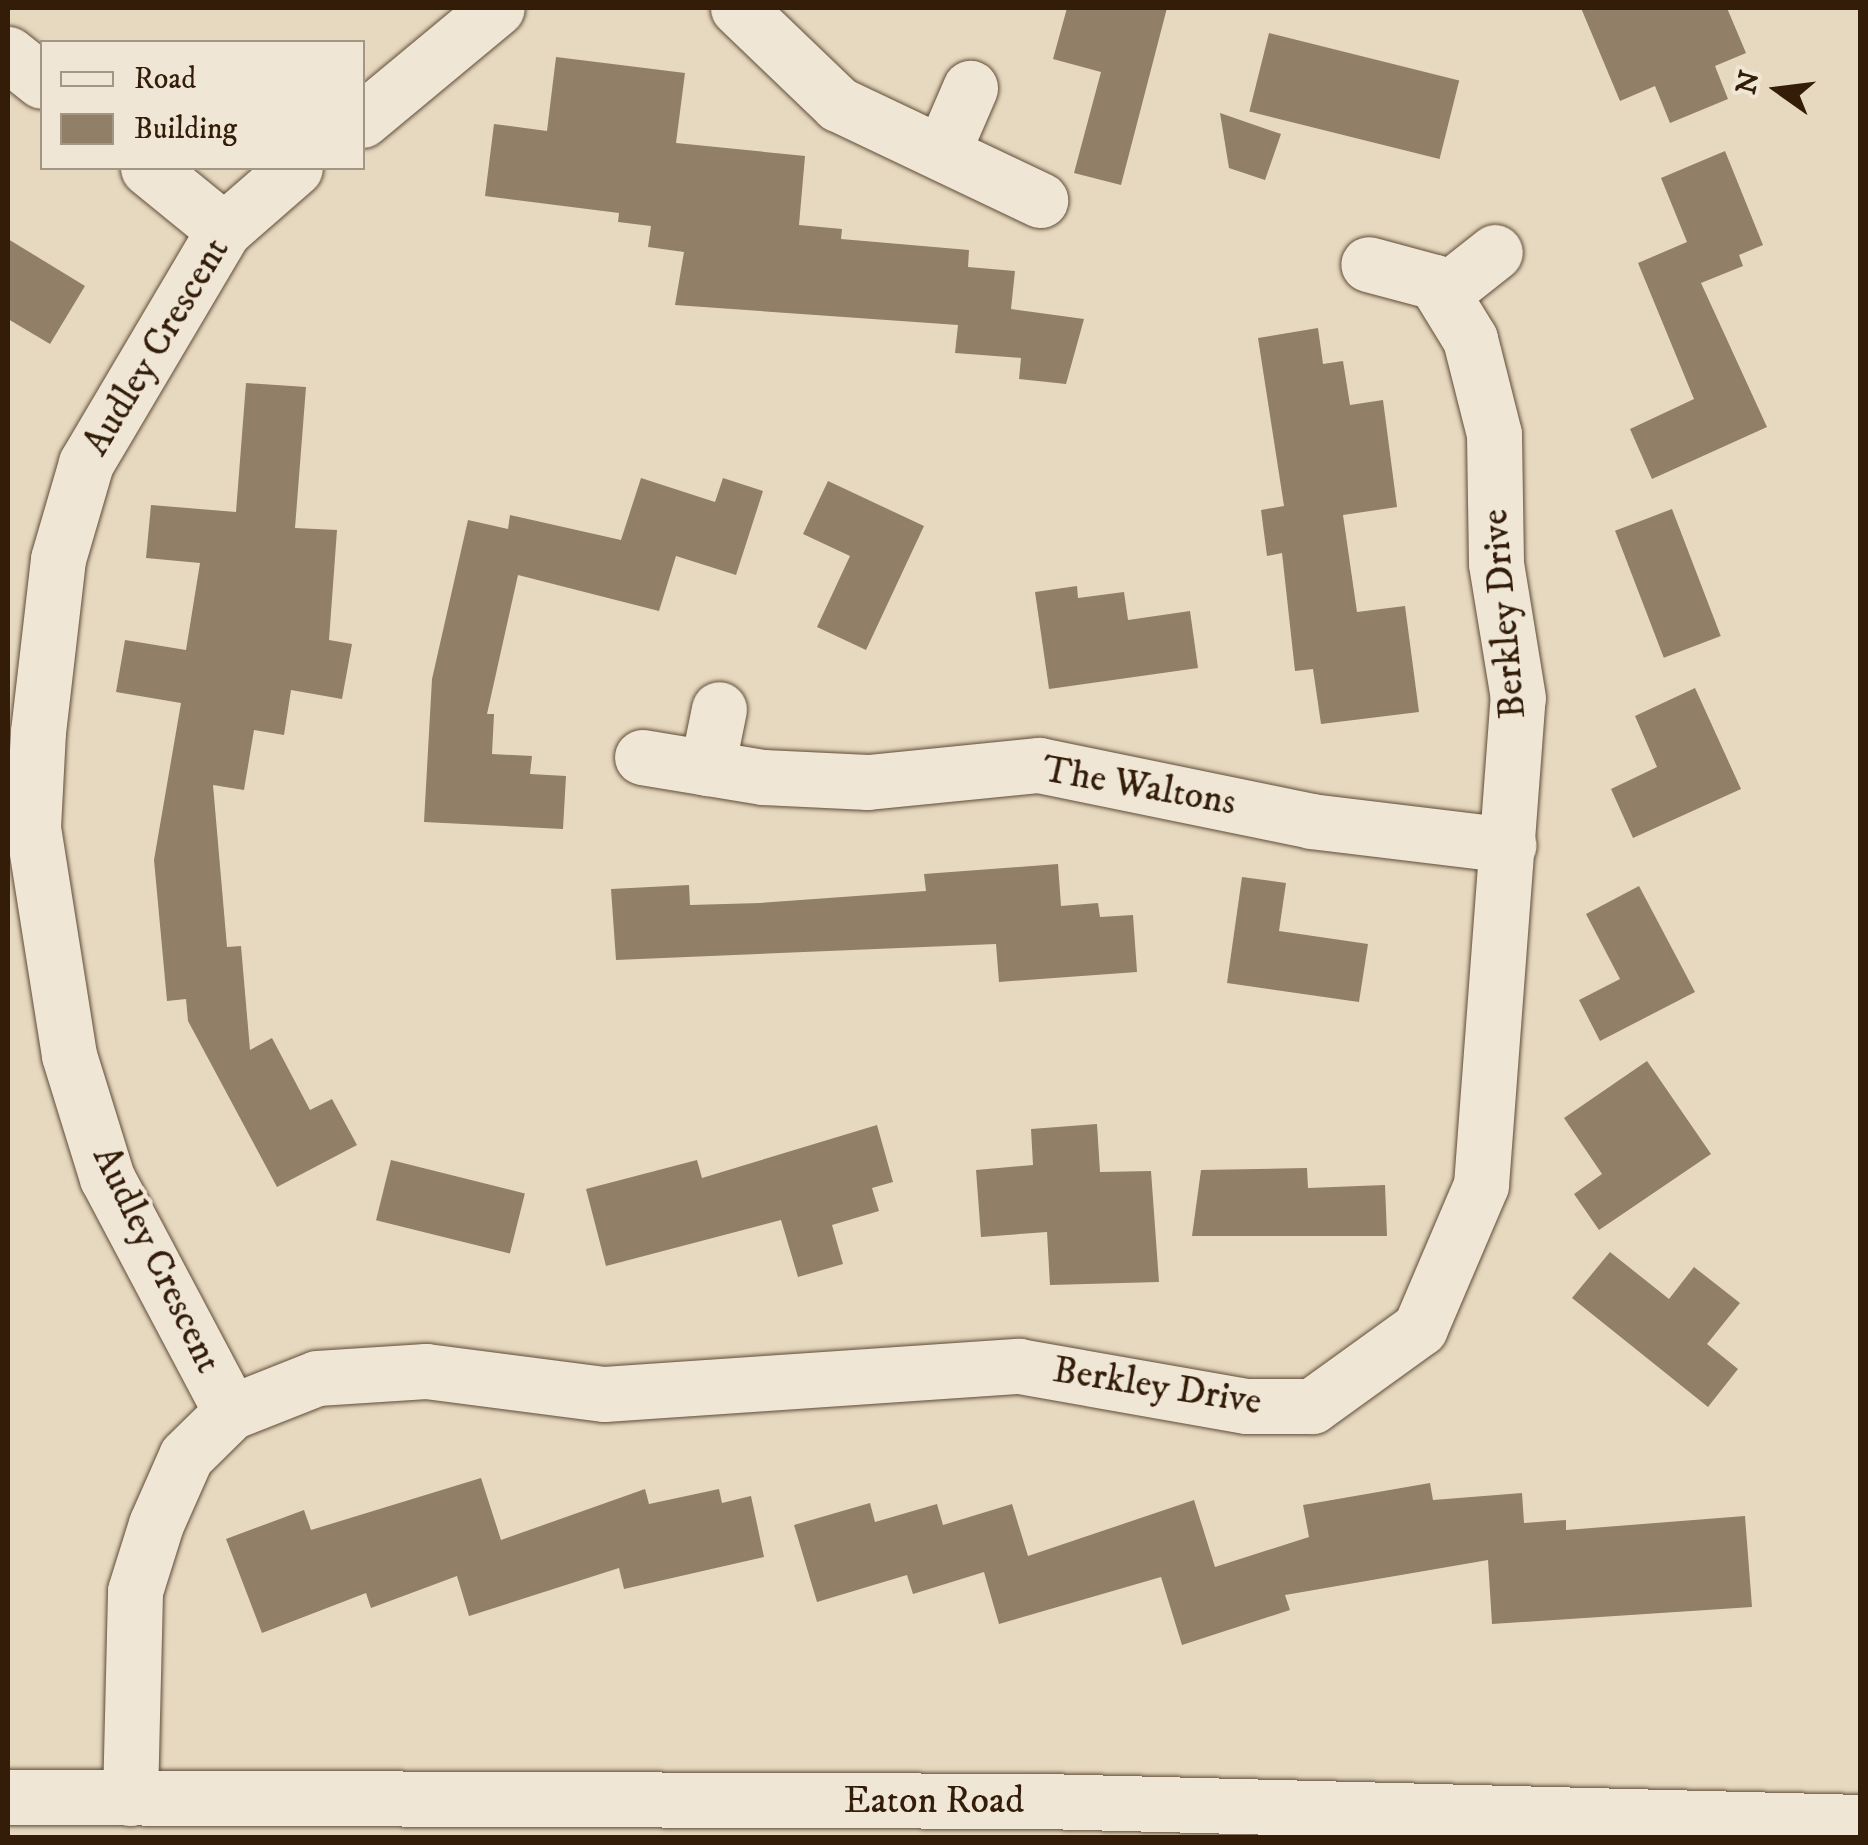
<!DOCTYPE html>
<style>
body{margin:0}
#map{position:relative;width:1868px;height:1845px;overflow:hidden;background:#e7d9c0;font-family:"IM FELL DW Pica",serif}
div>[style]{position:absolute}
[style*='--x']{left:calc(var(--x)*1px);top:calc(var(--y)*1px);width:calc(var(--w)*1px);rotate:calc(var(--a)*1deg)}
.building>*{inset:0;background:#917f68;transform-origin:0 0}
.roads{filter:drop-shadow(0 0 2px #604c37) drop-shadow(0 0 2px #604c37)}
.minor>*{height:55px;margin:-27.5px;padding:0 27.5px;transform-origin:27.5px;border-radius:27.5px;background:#efe6d6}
.tertiary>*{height:55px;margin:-27.5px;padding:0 27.5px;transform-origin:27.5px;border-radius:27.5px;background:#efe6d6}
span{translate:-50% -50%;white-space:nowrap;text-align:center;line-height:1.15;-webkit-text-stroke:8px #efe6d6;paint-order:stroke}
.street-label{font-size:38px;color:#331d09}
.frame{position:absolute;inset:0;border:10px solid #331d09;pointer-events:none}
.legend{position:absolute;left:40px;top:40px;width:325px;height:130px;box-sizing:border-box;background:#efe6d6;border:2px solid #a49684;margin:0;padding:12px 18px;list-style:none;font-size:30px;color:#331d09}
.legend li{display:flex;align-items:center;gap:20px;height:50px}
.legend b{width:50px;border:2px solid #a49684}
.north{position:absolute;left:1728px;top:40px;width:100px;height:100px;-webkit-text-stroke:8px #efe6d6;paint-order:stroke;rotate:284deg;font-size:28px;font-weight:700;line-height:40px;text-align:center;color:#331d09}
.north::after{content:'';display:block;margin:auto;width:35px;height:45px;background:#331d09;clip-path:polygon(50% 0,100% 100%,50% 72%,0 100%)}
</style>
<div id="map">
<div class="building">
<i style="clip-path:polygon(1067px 8px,1167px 8px,1121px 185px,1074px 173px,1101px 72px,1053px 59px)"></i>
<i style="clip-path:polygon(1581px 8px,1727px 8px,1746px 53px,1715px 66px,1728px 99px,1670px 123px,1655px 86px,1620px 101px)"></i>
<i style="left:1269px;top:33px;width:196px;height:81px;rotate:14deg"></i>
<i style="clip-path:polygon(556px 57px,685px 73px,676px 143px,805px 156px,799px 225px,842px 229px,841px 239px,969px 250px,968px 267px,1015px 271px,1011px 309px,1084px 319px,1066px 384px,1019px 379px,1021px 358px,955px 353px,958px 325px,675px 305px,684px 252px,648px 247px,651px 226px,618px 222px,619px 213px,485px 196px,494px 124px,547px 131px)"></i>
<i style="clip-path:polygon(1220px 113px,1281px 134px,1265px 180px,1229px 168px)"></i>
<i style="clip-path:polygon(1725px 151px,1763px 245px,1739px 255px,1743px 266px,1701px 283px,1767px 427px,1652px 479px,1630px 429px,1694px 399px,1638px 263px,1687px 242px,1661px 178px)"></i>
<i style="clip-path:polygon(8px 239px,85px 286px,50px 344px,8px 319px)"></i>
<i style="clip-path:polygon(1318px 328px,1323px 364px,1343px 361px,1350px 405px,1383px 400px,1397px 507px,1343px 515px,1357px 612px,1405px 606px,1419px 712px,1321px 724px,1313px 669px,1295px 671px,1282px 553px,1267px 556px,1261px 510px,1284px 506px,1258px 338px)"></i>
<i style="clip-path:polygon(246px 383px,306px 387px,295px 528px,337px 530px,329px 640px,352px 644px,342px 699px,291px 690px,284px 735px,254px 730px,244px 790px,213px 785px,227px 947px,241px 946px,250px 1050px,272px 1038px,310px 1110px,332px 1099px,357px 1145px,277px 1187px,188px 1021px,186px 999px,167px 1001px,154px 860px,181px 703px,116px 692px,125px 640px,186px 650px,200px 563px,146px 558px,151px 505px,236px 512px)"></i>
<i style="clip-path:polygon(641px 478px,715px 502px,723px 478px,763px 491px,736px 575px,676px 556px,659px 611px,518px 575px,487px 714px,494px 714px,492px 754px,532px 756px,530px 774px,566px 776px,563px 829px,424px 822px,432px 679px,468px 520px,508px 529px,510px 515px,621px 540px)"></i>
<i style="clip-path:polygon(828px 481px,924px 526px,866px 650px,817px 627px,850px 556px,803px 534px)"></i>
<i style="left:1672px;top:509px;width:136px;height:61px;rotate:69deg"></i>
<i style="clip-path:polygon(1077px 586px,1078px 598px,1124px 592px,1128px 620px,1190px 611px,1198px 668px,1049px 689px,1035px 592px)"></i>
<i style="clip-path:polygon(1695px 688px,1741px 789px,1633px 838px,1611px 789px,1657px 767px,1635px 716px)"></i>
<i style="clip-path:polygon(1058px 864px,1061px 906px,1098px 903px,1100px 917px,1133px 915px,1137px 972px,999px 982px,996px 944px,616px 960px,611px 889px,689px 885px,690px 905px,760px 903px,926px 891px,924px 874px)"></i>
<i style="clip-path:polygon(1242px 877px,1286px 883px,1279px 931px,1368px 944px,1359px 1002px,1227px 983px)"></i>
<i style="clip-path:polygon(1639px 886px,1695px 992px,1600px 1041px,1579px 1000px,1620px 979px,1586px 914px)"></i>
<i style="clip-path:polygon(1647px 1061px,1711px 1154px,1599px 1230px,1574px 1194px,1602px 1174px,1564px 1118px)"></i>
<i style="clip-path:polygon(1097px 1124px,1100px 1172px,1151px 1171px,1159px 1282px,1050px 1285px,1047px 1232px,981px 1237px,976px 1170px,1033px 1165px,1031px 1129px)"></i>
<i style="clip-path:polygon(877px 1125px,893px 1182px,872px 1188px,879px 1211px,832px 1225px,843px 1264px,798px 1277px,781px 1220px,606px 1266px,586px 1189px,697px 1160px,702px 1178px)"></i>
<i style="left:391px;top:1160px;width:138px;height:62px;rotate:14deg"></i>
<i style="clip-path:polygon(1307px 1168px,1308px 1188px,1385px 1185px,1387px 1236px,1192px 1236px,1201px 1170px)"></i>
<i style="clip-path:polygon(1610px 1252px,1669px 1299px,1694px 1267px,1740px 1303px,1707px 1344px,1738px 1369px,1708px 1407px,1572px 1298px)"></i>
<i style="clip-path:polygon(481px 1478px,501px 1540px,645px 1489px,649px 1504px,719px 1489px,722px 1503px,751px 1496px,764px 1557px,624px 1589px,619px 1568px,469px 1616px,457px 1576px,371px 1608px,366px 1593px,262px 1633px,226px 1539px,304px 1510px,311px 1530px)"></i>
<i style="clip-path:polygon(1430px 1483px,1433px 1500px,1522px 1493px,1524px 1523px,1566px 1520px,1566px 1530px,1745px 1516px,1752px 1607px,1492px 1624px,1488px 1560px,1285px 1595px,1290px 1610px,1182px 1645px,1161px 1577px,999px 1624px,984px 1572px,913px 1594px,907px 1575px,817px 1602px,794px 1525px,870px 1503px,875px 1522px,937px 1504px,943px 1525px,1012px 1504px,1028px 1556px,1194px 1500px,1215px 1567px,1309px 1537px,1303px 1505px)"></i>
</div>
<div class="roads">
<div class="minor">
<i style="--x:738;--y:8;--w:139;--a:43.8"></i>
<i style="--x:838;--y:104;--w:224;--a:25.4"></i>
<i style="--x:8;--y:54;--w:43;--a:38.5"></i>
<i style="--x:362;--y:120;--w:175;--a:-39.7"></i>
<i style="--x:942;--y:153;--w:71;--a:-66.7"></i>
<i style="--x:148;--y:168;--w:98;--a:39.2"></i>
<i style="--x:1443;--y:293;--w:66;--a:-38.3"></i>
<i style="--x:642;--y:757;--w:123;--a:9.4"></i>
<i style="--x:763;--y:777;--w:105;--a:2.7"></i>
<i style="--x:868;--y:782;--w:172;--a:-5.7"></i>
<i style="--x:1039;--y:765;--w:278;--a:11.6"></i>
<i style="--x:1311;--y:821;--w:199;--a:6.9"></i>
<i style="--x:707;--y:768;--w:60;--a:-78.5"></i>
<i style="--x:231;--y:1412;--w:265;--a:-117.9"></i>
<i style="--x:107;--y:1178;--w:129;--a:-107.2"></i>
<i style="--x:69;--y:1055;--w:231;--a:-99"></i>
<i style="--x:33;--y:827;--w:95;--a:-87"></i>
<i style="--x:38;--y:732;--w:174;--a:-83.4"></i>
<i style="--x:58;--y:559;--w:100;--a:-73.7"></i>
<i style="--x:86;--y:463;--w:271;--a:-59.4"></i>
<i style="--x:224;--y:230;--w:94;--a:-41.1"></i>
<i style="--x:130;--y:1798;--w:207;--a:-88.6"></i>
<i style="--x:135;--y:1591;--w:70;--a:-72.6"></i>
<i style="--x:156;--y:1524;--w:74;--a:-66.2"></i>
<i style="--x:186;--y:1456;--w:63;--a:-44.4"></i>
<i style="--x:231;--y:1412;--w:92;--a:-21.6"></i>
<i style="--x:317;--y:1378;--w:109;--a:-3.7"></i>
<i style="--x:426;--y:1371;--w:179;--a:7.4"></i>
<i style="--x:604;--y:1394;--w:416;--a:-3.9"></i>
<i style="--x:1019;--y:1366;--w:231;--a:10"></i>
<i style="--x:1247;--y:1406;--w:65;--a:0"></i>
<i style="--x:1312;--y:1406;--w:133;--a:-35.8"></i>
<i style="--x:1420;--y:1328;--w:155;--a:-66.9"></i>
<i style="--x:1481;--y:1185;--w:488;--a:-85.7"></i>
<i style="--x:1518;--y:698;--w:137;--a:-99.3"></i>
<i style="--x:1496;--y:563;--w:129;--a:-90.9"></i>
<i style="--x:1494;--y:434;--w:98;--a:-104.2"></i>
<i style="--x:1470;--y:339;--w:67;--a:-121.6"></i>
<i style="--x:1435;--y:282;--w:69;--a:-165"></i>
</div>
<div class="tertiary">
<i style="--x:8;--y:1797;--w:1035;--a:0.22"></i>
<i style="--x:1043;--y:1801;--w:817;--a:1.47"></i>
</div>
</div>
<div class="street-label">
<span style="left:157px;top:347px;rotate:-59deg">Audley Crescent</span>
<span style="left:1505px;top:614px;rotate:-95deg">Berkley Drive</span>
<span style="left:1139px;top:787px;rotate:10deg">The Waltons</span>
<span style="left:156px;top:1260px;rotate:64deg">Audley Crescent</span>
<span style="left:1157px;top:1387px;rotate:9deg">Berkley Drive</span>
<span style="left:934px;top:1802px">Eaton Road</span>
</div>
<div class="frame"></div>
<ul class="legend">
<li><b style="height:12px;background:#efe6d6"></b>Road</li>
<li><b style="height:28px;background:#917f68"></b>Building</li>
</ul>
<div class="north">N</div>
</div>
